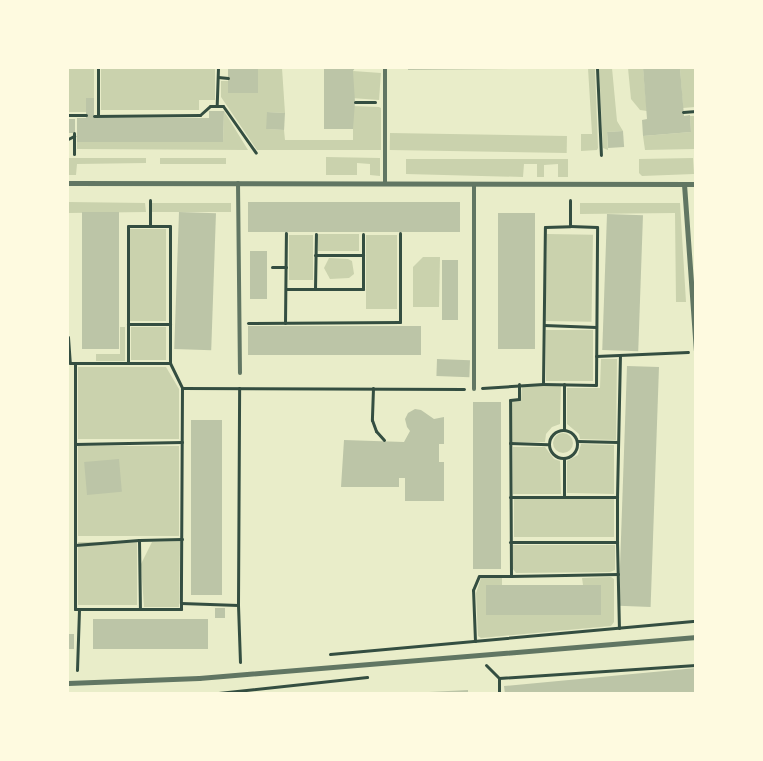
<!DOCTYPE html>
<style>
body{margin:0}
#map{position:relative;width:763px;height:761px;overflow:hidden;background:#e9edc9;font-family:"Open Sans",sans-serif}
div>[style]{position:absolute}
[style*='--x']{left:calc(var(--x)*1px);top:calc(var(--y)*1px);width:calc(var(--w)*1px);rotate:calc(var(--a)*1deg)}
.green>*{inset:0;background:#cad2ad;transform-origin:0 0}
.round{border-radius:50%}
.building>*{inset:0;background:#bcc5a7;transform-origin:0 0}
.path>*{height:3px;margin:-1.5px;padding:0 1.5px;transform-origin:1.5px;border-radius:1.5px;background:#344e41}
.path>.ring{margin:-1.5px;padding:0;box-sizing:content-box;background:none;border:3px solid #344e41;border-radius:50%}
.service>*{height:4px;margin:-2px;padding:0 2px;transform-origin:2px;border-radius:2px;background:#617663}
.minor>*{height:5px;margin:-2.5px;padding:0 2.5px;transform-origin:2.5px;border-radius:2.5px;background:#617663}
span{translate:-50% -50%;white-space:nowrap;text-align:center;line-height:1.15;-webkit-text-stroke:5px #fefae0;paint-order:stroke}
.frame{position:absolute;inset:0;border:69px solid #fefae0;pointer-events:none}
</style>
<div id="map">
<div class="green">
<i style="clip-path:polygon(68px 68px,94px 68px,94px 98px,86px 98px,86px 112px,68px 112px)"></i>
<i style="clip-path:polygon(101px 68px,215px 68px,215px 100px,199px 100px,199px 110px,101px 110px)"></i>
<i style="clip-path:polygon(258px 68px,282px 68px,285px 113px,267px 112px,267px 129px,284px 130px,285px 140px,353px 140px,353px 106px,379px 107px,381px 108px,381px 150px,257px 150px,221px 97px,221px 81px,228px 81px,228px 93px,258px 93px)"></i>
<i style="clip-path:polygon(588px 68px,595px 68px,598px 148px,597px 150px,581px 151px,581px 134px,592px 134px)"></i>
<i style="clip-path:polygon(599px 68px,612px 68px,617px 121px,623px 131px,607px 132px,608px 150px,603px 148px)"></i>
<i style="clip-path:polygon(628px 68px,643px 68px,647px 111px,640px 110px,631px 99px)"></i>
<i style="clip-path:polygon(680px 68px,695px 68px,695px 107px,683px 108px)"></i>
<i style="left:353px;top:71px;width:28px;height:27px;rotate:4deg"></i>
<i style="clip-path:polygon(224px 111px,248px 150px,77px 149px,77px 142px,223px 142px)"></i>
<i style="clip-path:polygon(690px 116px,695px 116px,695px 149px,645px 150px,643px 136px,691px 132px)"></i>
<i style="left:390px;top:133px;width:177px;height:17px;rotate:1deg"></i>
<i style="clip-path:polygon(326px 157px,380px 158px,380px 176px,370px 175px,370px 164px,357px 163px,357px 175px,326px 175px)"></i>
<i style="clip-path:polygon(68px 158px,146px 158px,146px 163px,77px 164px,76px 175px,68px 175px)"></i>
<i style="left:160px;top:158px;width:66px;height:6px"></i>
<i style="clip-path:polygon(693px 158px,694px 174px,642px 176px,639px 173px,639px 159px)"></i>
<i style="clip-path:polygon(406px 159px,568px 159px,568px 177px,558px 177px,558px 164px,544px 165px,544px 177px,537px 177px,537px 164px,524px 164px,523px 177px,406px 174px)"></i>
<i style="clip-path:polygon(68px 202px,145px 203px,146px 212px,68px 213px)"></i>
<i style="left:152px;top:203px;width:79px;height:9px"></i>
<i style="clip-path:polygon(580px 203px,680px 203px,686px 302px,676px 302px,675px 213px,580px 214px)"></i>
<i style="left:130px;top:229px;width:36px;height:92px"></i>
<i style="left:318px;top:234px;width:41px;height:17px"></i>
<i style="left:547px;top:234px;width:46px;height:87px;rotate:1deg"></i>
<i style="left:289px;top:235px;width:24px;height:45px"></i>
<i style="left:366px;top:235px;width:31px;height:74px"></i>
<i style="clip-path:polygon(423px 257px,440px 257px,439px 307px,413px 307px,413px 267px)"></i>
<i style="clip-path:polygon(329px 258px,348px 259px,352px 261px,354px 274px,349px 278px,330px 279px,324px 268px)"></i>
<i style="clip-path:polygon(120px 327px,125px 327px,125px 361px,96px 361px,96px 354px,120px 354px)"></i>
<i style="left:131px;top:327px;width:35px;height:33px"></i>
<i style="left:546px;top:330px;width:47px;height:51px"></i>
<i style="clip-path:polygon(601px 359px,617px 359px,616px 440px,580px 439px,579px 434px,567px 424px,567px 388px,600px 388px)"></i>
<i style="clip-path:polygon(78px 367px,166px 367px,179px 389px,179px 439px,78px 439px)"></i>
<i style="clip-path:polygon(522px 385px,561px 385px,560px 424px,552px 427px,546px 434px,545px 442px,511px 442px,511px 401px,521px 401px)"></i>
<i class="round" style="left:553px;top:433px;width:20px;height:20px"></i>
<i style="clip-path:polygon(581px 444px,614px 445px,614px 494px,567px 493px,567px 461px,578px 455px)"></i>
<i style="left:179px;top:446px;width:90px;height:101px;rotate:90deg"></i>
<i style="clip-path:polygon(513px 447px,545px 447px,554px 459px,560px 461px,561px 494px,513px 494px)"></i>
<i style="left:614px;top:499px;width:38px;height:100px;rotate:90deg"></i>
<i style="clip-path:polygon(180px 541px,179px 607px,144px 607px,141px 564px,152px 542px)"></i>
<i style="left:137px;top:542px;width:63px;height:59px;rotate:90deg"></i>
<i style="clip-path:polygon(512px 545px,615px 545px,615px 570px,610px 572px,516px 573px,513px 569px)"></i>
<i style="clip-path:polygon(611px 577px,614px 579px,614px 622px,611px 626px,481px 638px,478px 636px,476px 593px,481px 578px,502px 578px,502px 585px,486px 585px,486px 615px,600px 615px,601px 585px,583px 585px,582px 578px)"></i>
</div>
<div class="building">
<i style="left:228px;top:68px;width:30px;height:25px"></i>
<i style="clip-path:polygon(324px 68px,355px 68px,353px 71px,355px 102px,353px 129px,324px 129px)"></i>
<i style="clip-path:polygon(408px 68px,519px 68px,519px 69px,408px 70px)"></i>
<i style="clip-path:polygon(643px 68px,680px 68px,684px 116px,690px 115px,691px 132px,643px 136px,642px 120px,647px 119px)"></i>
<i style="clip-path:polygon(86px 98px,94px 98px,94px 118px,209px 118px,209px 111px,224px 111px,223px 142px,77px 142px,77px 118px,86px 118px)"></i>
<i style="left:267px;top:112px;width:18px;height:17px;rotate:3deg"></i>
<i style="left:68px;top:119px;width:7px;height:14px"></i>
<i style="left:623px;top:131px;width:16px;height:16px;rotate:86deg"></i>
<i style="left:248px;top:202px;width:212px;height:30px"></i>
<i style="left:82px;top:212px;width:37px;height:137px"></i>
<i style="left:179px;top:212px;width:37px;height:137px;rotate:2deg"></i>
<i style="left:498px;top:213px;width:37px;height:136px"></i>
<i style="left:607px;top:214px;width:36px;height:136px;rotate:2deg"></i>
<i style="left:267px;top:251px;width:48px;height:17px;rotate:90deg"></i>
<i style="left:442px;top:260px;width:16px;height:60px"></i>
<i style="left:248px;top:326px;width:173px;height:29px"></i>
<i style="left:437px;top:359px;width:33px;height:17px;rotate:2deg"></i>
<i style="left:627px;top:366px;width:32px;height:240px;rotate:2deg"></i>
<i style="left:473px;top:402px;width:28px;height:167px"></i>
<i style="clip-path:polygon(415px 409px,421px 410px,434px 419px,444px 417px,444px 444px,439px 444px,439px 462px,444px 462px,444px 501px,405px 501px,405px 478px,399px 478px,399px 487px,341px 487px,344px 440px,404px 442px,410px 431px,407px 427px,405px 419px,408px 413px)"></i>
<i style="left:191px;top:420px;width:31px;height:175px"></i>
<i style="left:119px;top:459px;width:33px;height:35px;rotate:85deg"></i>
<i style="left:486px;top:585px;width:115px;height:30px"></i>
<i style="left:215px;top:608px;width:10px;height:10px"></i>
<i style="left:93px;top:619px;width:115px;height:30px"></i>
<i style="left:68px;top:634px;width:6px;height:15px"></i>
<i style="clip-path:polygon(696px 668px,696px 694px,505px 694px,504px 686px)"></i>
<i style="clip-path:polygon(468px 690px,468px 694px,429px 694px,429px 692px)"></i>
</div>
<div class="path">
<i style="--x:98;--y:68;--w:47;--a:90"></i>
<i style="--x:218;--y:68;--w:38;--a:92"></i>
<i style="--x:217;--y:106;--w:6;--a:0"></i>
<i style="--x:223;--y:106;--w:57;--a:54.9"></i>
<i style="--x:597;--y:68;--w:87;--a:87.4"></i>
<i style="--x:218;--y:77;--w:10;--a:6"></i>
<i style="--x:355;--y:102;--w:20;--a:0"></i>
<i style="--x:683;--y:112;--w:13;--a:-4"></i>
<i style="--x:68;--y:115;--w:18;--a:0"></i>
<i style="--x:94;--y:116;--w:106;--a:-0.5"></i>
<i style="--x:200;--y:115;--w:13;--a:-42"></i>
<i style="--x:210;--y:106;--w:7;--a:0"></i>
<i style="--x:68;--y:139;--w:7;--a:-27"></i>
<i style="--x:74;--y:154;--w:21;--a:-90"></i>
<i style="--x:150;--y:200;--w:26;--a:90"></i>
<i style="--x:150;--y:226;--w:20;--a:0"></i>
<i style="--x:170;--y:226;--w:137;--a:90"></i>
<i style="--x:170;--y:363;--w:42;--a:180"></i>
<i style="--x:128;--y:363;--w:137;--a:-90"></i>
<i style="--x:128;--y:226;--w:22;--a:0"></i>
<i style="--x:315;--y:255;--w:48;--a:0"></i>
<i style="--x:272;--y:267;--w:14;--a:0"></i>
<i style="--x:286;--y:289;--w:77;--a:0"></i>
<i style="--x:363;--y:289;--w:55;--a:-90"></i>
<i style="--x:315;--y:289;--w:55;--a:-89"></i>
<i style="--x:248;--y:323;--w:152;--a:-0.4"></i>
<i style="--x:400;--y:322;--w:89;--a:-90"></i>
<i style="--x:285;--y:323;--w:90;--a:-89.4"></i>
<i style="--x:128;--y:324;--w:42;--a:0"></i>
<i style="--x:544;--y:325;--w:52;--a:2.2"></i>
<i style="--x:68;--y:337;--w:26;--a:86"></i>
<i style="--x:70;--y:363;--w:5;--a:0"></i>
<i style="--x:596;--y:356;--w:92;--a:-2.5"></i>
<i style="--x:170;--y:363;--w:28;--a:64"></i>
<i style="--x:182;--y:388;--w:215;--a:90.3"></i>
<i style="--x:543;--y:384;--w:53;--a:1.1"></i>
<i style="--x:596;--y:385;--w:158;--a:-89.6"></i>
<i style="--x:597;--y:227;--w:27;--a:-178"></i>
<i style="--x:182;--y:388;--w:282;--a:0.2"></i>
<i style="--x:373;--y:388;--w:32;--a:92"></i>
<i style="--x:372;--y:420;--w:12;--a:70"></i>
<i style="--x:376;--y:431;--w:12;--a:48"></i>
<i style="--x:482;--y:388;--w:61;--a:-3.8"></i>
<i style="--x:543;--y:384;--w:157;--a:-89.3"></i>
<i style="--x:545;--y:227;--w:25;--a:-2"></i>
<i style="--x:570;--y:226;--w:26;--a:-90"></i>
<i style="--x:564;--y:429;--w:45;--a:-90"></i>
<i class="ring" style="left:549px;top:430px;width:25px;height:25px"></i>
<i style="--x:577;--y:441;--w:41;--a:1.4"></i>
<i style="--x:510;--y:443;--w:38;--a:2"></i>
<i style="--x:75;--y:444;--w:107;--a:-1.1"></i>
<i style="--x:564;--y:458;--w:39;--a:90"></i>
<i style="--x:510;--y:497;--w:107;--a:0"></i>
<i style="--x:617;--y:497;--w:141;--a:-88.8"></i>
<i style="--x:139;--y:540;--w:69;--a:89.2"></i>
<i style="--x:510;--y:542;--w:107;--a:0"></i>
<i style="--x:617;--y:542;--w:86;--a:88.7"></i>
<i style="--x:617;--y:542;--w:45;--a:-90"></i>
<i style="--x:75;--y:545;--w:64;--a:-4.5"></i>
<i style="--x:139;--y:540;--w:43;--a:-1.3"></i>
<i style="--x:511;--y:576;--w:107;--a:-1.1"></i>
<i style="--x:238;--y:605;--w:57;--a:88"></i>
<i style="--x:79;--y:609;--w:4;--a:180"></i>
<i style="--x:75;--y:609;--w:246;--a:-90"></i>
<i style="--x:75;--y:363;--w:53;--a:0"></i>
<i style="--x:475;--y:641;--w:51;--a:-92.2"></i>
<i style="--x:473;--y:590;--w:15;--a:-67"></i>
<i style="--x:479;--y:576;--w:32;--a:0"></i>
<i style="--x:511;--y:576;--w:176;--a:-90.3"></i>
<i style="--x:510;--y:400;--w:9;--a:-6"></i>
<i style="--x:519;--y:399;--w:15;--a:-90"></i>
<i style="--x:330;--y:654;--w:367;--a:-5.2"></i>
<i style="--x:486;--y:665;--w:18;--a:45"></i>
<i style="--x:499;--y:678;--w:197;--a:-3.8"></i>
<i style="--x:77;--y:670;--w:61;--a:-88.1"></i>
<i style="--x:79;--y:609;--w:102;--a:0"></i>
<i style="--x:181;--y:609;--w:6;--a:-90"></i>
<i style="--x:181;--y:603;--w:57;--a:2"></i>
<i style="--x:238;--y:605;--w:217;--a:-89.7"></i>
<i style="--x:499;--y:678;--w:16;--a:90"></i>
<i style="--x:209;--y:694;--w:159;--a:-6.1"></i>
</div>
<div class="service">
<i style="--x:238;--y:183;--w:190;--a:89.4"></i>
<i style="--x:385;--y:184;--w:116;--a:-90"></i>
<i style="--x:474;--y:184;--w:205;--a:90"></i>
</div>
<div class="minor">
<i style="--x:68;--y:183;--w:628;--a:0.09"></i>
<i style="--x:684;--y:184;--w:167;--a:85.9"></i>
<i style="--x:68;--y:683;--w:131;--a:-2.2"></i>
<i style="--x:199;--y:678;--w:499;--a:-4.7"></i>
</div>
<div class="frame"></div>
</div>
